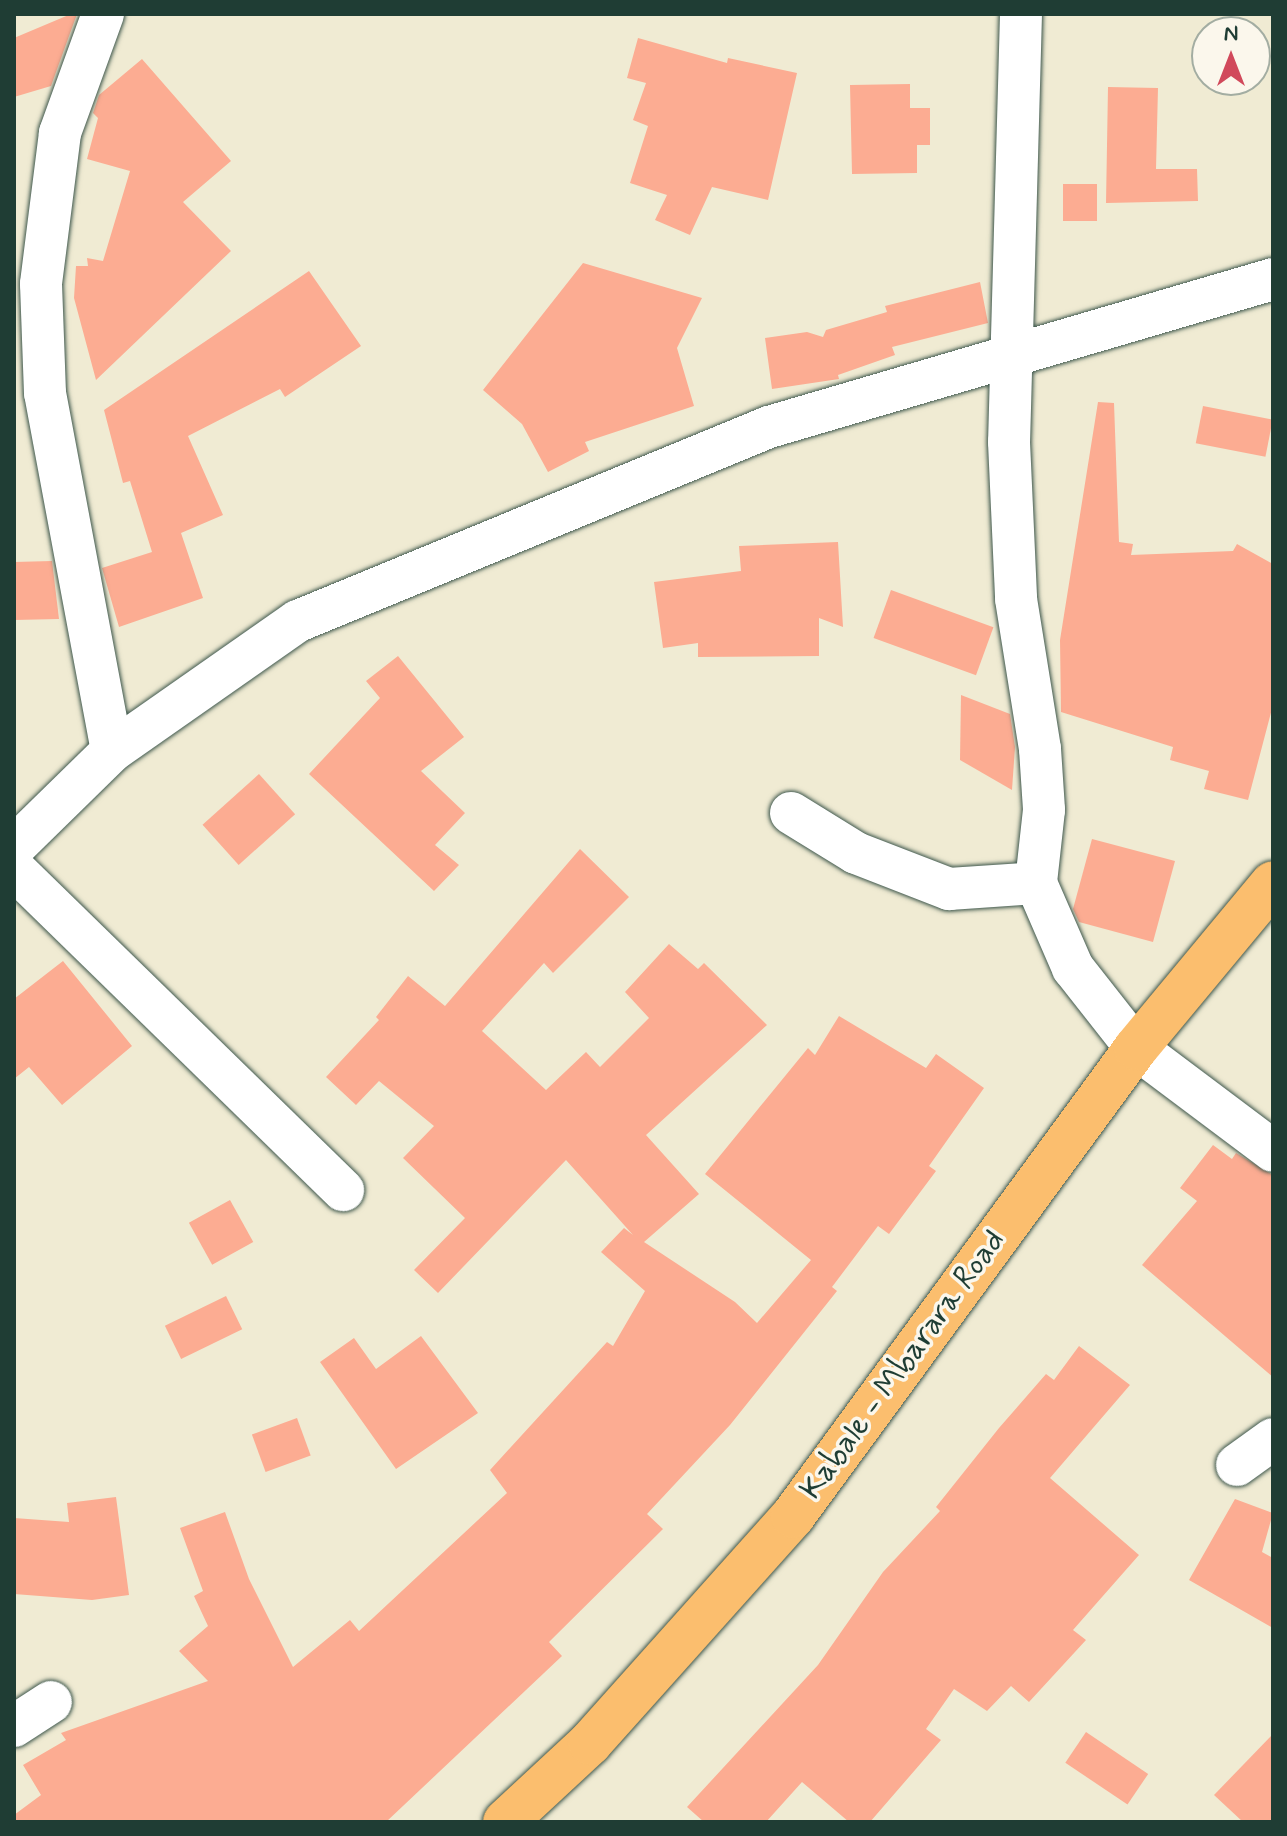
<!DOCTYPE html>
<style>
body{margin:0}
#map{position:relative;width:1287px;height:1836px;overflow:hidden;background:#f0ebd3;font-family:Mynerve,sans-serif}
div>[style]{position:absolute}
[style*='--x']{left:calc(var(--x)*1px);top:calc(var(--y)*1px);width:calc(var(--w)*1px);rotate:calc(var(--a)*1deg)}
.building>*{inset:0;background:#fcac92;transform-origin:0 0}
.roads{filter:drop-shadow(0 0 2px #3e574c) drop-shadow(0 0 2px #3e574c)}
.minor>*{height:42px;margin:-21px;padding:0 21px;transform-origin:21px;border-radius:21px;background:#fff}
.major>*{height:44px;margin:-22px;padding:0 22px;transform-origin:22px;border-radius:22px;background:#fbbe6e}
span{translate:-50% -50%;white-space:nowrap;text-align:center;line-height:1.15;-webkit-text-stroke:7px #fbf7ec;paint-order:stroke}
.street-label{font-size:32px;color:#1f3d34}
.frame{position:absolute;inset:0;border:16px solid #1f3d34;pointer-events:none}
.north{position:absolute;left:1191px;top:16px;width:80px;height:80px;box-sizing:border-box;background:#fbf7ec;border:2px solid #a3ada2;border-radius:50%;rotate:0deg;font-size:22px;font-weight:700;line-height:32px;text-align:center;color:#1f3d34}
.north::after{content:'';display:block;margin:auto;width:28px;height:36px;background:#d1495b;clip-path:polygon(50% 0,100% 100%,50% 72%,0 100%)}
</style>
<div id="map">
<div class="building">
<i style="clip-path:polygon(71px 14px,77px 14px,51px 86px,14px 97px,14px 38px)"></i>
<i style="clip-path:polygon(638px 38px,727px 63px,728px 58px,797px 73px,768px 200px,712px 187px,690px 235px,655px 220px,667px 195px,630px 183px,648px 126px,633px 120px,646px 83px,627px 78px)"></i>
<i style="clip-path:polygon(142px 59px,231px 161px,183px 202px,231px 251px,96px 380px,74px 298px,76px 266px,88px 266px,87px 258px,103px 261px,130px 171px,87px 159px,98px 118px,93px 113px,99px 95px)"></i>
<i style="clip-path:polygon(910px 84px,910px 108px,930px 108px,930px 145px,917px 145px,917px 173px,852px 174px,850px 85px)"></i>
<i style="clip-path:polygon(1108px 87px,1158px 88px,1156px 169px,1197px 169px,1198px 201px,1106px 203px)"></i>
<i style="left:1063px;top:184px;width:34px;height:37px"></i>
<i style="clip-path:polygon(583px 263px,702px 298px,677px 348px,694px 406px,585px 442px,589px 451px,548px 472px,522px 424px,483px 390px)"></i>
<i style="clip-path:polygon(309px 271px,361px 346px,285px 397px,280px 389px,188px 436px,223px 515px,181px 533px,203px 598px,119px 627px,102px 568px,152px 552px,130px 481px,123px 483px,104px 410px)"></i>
<i style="clip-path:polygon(980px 282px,988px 323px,892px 347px,895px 355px,838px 375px,839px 379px,772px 389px,765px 338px,807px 332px,823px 337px,826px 330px,887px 312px,885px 306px)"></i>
<i style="clip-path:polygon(1098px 402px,1114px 403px,1119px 542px,1133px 544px,1131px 555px,1233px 551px,1237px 544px,1273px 564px,1273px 705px,1248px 800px,1204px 789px,1209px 771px,1170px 760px,1173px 747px,1061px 712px,1060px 640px)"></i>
<i style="left:1203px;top:406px;width:71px;height:38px;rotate:11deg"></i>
<i style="clip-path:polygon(838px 542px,843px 627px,819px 618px,819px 656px,698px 657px,698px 643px,663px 648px,654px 582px,741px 571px,739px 546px)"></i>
<i style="clip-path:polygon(52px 561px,59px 619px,14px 620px,14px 562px)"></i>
<i style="left:891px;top:590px;width:109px;height:51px;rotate:20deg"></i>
<i style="clip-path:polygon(398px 656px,464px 737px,421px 771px,465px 813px,435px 845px,459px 865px,434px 891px,309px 774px,380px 698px,366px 681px)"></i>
<i style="clip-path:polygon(961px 695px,1010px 714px,1015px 747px,1012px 790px,960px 760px)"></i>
<i style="left:259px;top:774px;width:54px;height:76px;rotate:48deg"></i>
<i style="clip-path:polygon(1092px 839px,1175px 861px,1153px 942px,1079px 922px,1073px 909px)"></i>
<i style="clip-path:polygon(580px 849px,629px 897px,553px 973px,544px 963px,482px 1031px,546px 1090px,586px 1052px,600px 1067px,649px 1018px,625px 992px,669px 944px,698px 969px,704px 963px,767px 1025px,646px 1135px,699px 1194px,644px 1242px,735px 1302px,757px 1323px,811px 1260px,705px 1174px,808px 1048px,815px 1055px,839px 1016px,926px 1068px,936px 1054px,984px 1088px,929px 1166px,936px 1171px,889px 1234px,878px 1226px,832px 1287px,837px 1291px,730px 1425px,647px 1514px,663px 1529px,549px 1642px,562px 1656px,386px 1822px,14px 1822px,14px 1815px,41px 1795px,23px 1765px,66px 1740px,61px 1733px,208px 1681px,179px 1651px,208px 1626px,194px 1596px,203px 1591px,180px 1528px,225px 1512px,249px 1579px,293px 1667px,350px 1620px,359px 1631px,507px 1493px,490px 1470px,607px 1342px,613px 1346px,645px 1291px,601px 1252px,624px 1228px,633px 1235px,566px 1160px,438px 1293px,414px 1270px,465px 1218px,403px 1158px,434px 1126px,379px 1081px,356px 1105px,326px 1077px,379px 1020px,376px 1017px,408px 976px,445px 1006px)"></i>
<i style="clip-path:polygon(63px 961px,132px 1046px,62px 1105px,29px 1067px,14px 1079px,14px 999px)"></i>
<i style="clip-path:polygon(1213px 1145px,1232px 1159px,1236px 1153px,1273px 1175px,1273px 1377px,1142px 1265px,1197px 1201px,1180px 1188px)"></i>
<i style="left:230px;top:1200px;width:48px;height:47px;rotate:61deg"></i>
<i style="left:226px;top:1296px;width:37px;height:68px;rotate:64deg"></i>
<i style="clip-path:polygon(421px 1336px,478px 1413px,396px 1469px,320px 1362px,354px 1338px,376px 1369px)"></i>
<i style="clip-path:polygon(1079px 1346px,1130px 1385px,1050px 1478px,1139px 1555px,1073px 1630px,1086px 1640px,1029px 1702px,1011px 1686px,987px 1711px,954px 1689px,926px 1729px,941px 1740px,870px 1822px,849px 1822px,802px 1782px,766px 1822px,704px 1822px,687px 1807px,818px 1665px,883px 1572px,940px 1511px,936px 1507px,999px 1428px,1046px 1374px,1054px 1380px)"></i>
<i style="left:297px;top:1418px;width:40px;height:48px;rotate:70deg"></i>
<i style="clip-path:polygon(116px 1497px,129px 1595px,92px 1600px,14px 1594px,14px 1518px,69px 1522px,67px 1503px)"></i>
<i style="clip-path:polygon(1235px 1499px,1273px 1513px,1262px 1552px,1273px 1558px,1273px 1628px,1189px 1580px)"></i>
<i style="left:1086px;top:1732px;width:75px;height:37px;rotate:34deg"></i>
<i style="clip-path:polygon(1273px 1734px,1273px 1822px,1243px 1822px,1214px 1795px)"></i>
</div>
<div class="roads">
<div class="minor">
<i style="--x:103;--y:14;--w:127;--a:109.9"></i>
<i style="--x:60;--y:133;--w:152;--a:97.2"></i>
<i style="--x:41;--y:284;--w:109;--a:87.9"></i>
<i style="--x:45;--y:393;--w:364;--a:79.4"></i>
<i style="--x:1021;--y:14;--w:428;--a:91.6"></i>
<i style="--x:1009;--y:442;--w:157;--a:87.4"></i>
<i style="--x:1016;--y:599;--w:152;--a:80.9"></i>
<i style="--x:1040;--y:749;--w:61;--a:86.2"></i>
<i style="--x:1044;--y:810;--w:73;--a:96.3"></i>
<i style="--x:1036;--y:883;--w:93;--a:66.5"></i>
<i style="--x:1073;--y:968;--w:102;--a:51.8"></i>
<i style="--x:1136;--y:1048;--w:171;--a:36.9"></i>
<i style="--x:791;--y:813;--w:76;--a:31.6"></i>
<i style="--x:856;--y:853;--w:100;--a:21.2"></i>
<i style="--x:949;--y:889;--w:87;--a:-3.9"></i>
<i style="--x:14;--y:847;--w:137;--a:-44.4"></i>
<i style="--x:112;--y:751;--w:227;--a:-35"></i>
<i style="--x:298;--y:621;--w:509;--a:-22.39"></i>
<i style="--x:769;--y:427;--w:525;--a:-16.36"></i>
<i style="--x:14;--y:869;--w:460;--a:44.3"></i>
<i style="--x:1237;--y:1465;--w:44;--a:-35.8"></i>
<i style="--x:14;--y:1726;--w:44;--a:-33"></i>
</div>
<div class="major">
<i style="--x:505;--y:1822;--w:116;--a:-42.9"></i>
<i style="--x:590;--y:1743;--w:305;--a:-48.2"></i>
<i style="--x:793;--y:1516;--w:580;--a:-53.76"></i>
<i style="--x:1136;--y:1048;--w:214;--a:-50.3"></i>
</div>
</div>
<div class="street-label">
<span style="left:903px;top:1365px;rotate:-54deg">Kabale - Mbarara Road</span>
</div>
<div class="frame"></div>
<div class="north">N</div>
</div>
